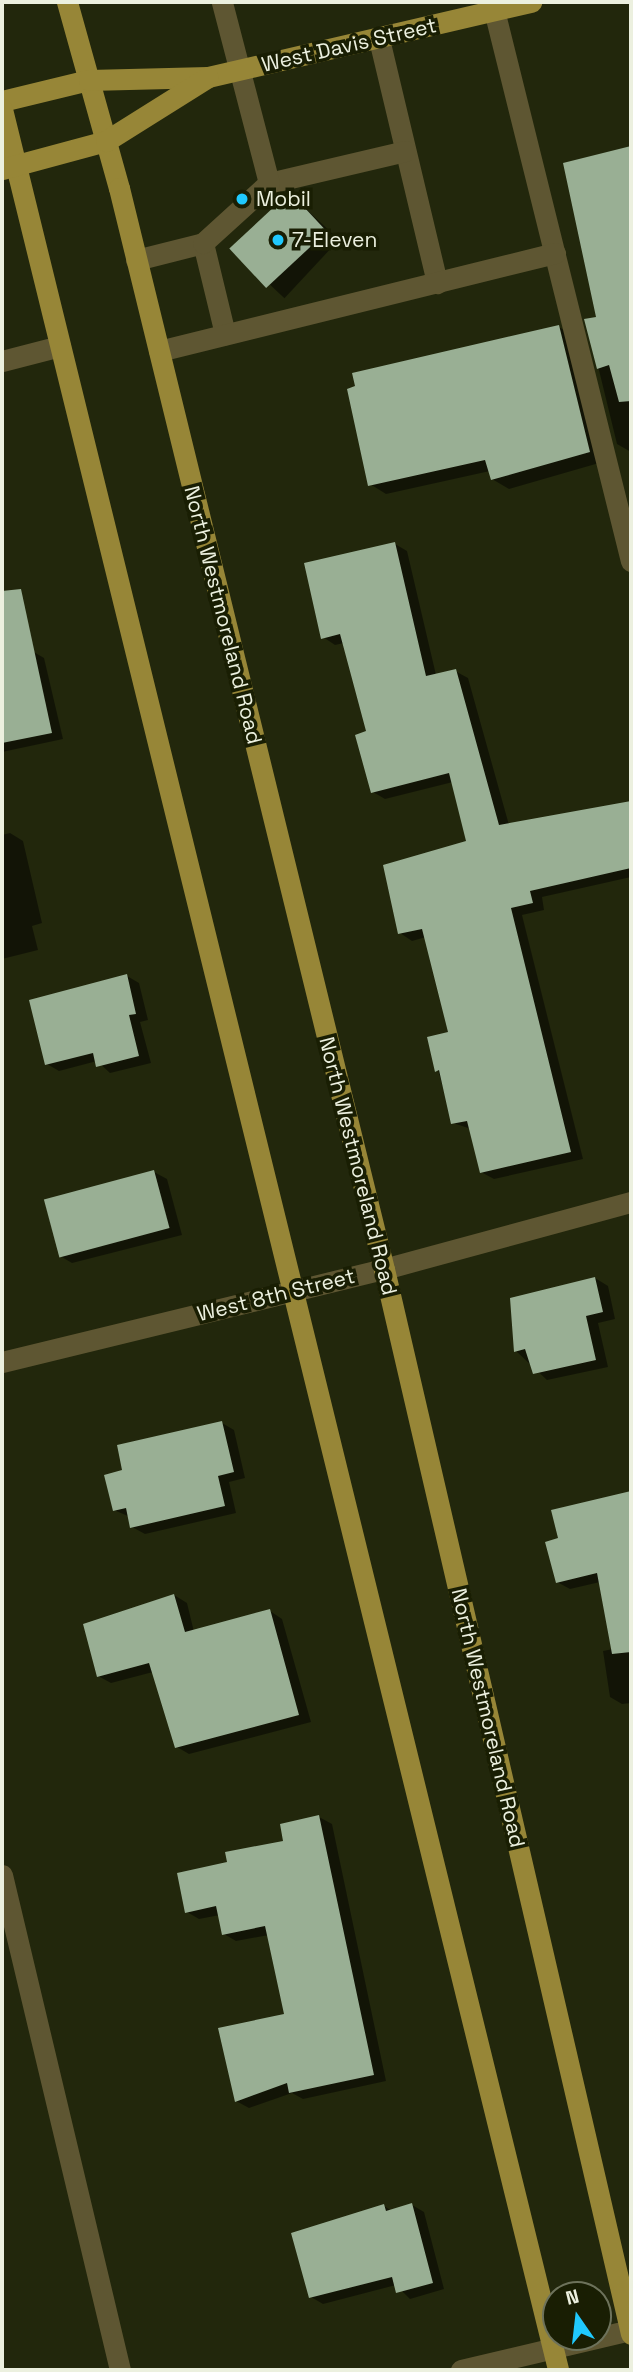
<!DOCTYPE html>
<style>
body{margin:0}
#map{position:relative;width:633px;height:2372px;overflow:hidden;background:#22270c;font-family:"Space Grotesk",sans-serif}
div>[style]{position:absolute}
[style*='--x']{left:calc(var(--x)*1px);top:calc(var(--y)*1px);width:calc(var(--w)*1px);rotate:calc(var(--a)*1deg)}
.shadow>*{inset:0;background:#0007;transform-origin:0 0}
.building>*{inset:0;background:#99af94;transform-origin:0 0}
.minor>*{height:21px;margin:-10.5px;padding:0 10.5px;transform-origin:10.5px;border-radius:10.5px;background:#5e5632}
.major>*{height:21px;margin:-10.5px;padding:0 10.5px;transform-origin:10.5px;border-radius:10.5px;background:#978637}
.dots>*{width:19px;height:19px;translate:-50% -50%;box-sizing:border-box;border:4px solid #191e03;border-radius:50%}
span{translate:-50% -50%;white-space:nowrap;text-align:center;line-height:1.15;-webkit-text-stroke:7px #191e03;paint-order:stroke}
.street-label{font-size:21px;color:#ecf0df}
.poi-label{font-size:21px;color:#ecf0df}
.left{translate:0 -50%;text-align:left}
.frame{position:absolute;inset:0;border:4px solid #ecf0df;pointer-events:none}
.north{position:absolute;left:542px;top:2281px;width:70px;height:70px;box-sizing:border-box;background:#191e03;border:2px solid #6d725b;border-radius:50%;rotate:346deg;font-size:19px;font-weight:700;line-height:28px;text-align:center;color:#ecf0df}
.north::after{content:'';display:block;margin:auto;width:24px;height:32px;background:#20c9fd;clip-path:polygon(50% 0,100% 100%,50% 72%,0 100%)}
</style>
<div id="map">
<div class="shadow">
<i style="clip-path:polygon(631px 148px,631px 452px,617px 444px,587px 321px,598px 318px,565px 164px)"></i>
<i style="left:290px;top:194px;width:67px;height:80px;rotate:43deg"></i>
<i style="clip-path:polygon(559px 327px,575px 337px,606px 461px,509px 489px,492px 479px,490px 471px,386px 494px,370px 484px)"></i>
<i style="clip-path:polygon(395px 544px,407px 551px,436px 675px,455px 671px,468px 678px,509px 825px,631px 805px,631px 877px,542px 897px,544px 910px,522px 915px,583px 1159px,494px 1179px,481px 1172px,471px 1129px,453px 1123px,429px 1038px,450px 1033px,426px 937px,412px 941px,400px 933px,468px 842px,453px 782px,385px 799px,373px 792px,368px 732px,344px 643px,335px 645px,323px 637px)"></i>
<i style="clip-path:polygon(32px 651px,44px 658px,63px 739px,2px 752px,2px 657px)"></i>
<i style="clip-path:polygon(10px 833px,23px 841px,42px 923px,32px 926px,38px 950px,2px 959px,2px 835px)"></i>
<i style="clip-path:polygon(127px 976px,139px 983px,148px 1020px,140px 1022px,151px 1063px,110px 1073px,97px 1061px,59px 1071px,47px 1064px)"></i>
<i style="clip-path:polygon(154px 1172px,167px 1179px,182px 1235px,72px 1263px,60px 1256px)"></i>
<i style="clip-path:polygon(595px 1278px,608px 1286px,615px 1319px,598px 1323px,608px 1367px,547px 1380px,516px 1351px)"></i>
<i style="clip-path:polygon(222px 1423px,234px 1430px,245px 1478px,229px 1482px,236px 1513px,145px 1534px,132px 1527px,130px 1517px,114px 1510px)"></i>
<i style="clip-path:polygon(631px 1493px,631px 1703px,622px 1704px,610px 1697px,603px 1651px,613px 1649px,600px 1582px,570px 1589px,557px 1582px,561px 1540px,554px 1511px)"></i>
<i style="clip-path:polygon(174px 1595px,187px 1603px,194px 1632px,270px 1611px,282px 1619px,311px 1722px,189px 1754px,177px 1747px,153px 1672px,111px 1683px,98px 1676px)"></i>
<i style="clip-path:polygon(319px 1817px,332px 1824px,386px 2081px,303px 2099px,292px 2093px,249px 2108px,236px 2101px,286px 2016px,269px 1935px,236px 1941px,224px 1934px,220px 1915px,199px 1919px,187px 1912px,230px 1863px,285px 1842px)"></i>
<i style="clip-path:polygon(412px 2205px,424px 2212px,444px 2289px,410px 2299px,396px 2285px,323px 2304px,311px 2297px,384px 2206px,392px 2211px)"></i>
</div>
<div class="building">
<i style="clip-path:polygon(631px 146px,631px 401px,619px 402px,609px 365px,597px 369px,584px 319px,596px 317px,563px 163px)"></i>
<i style="left:290px;top:192px;width:54px;height:83px;rotate:47deg"></i>
<i style="clip-path:polygon(559px 325px,590px 452px,491px 480px,485px 460px,368px 486px,347px 389px,355px 386px,352px 373px)"></i>
<i style="clip-path:polygon(395px 542px,426px 676px,456px 669px,499px 825px,631px 801px,631px 868px,530px 891px,533px 903px,511px 908px,571px 1152px,480px 1173px,467px 1121px,451px 1124px,439px 1070px,435px 1072px,427px 1037px,448px 1032px,422px 929px,398px 934px,383px 865px,466px 841px,449px 773px,371px 793px,355px 735px,366px 731px,340px 634px,321px 639px,304px 563px)"></i>
<i style="clip-path:polygon(21px 589px,52px 733px,2px 743px,2px 591px)"></i>
<i style="clip-path:polygon(127px 974px,136px 1014px,129px 1015px,139px 1056px,96px 1067px,93px 1053px,45px 1065px,29px 1000px)"></i>
<i style="left:154px;top:1170px;width:60px;height:114px;rotate:75deg"></i>
<i style="clip-path:polygon(595px 1277px,603px 1312px,586px 1316px,596px 1360px,533px 1374px,525px 1349px,514px 1352px,510px 1298px)"></i>
<i style="clip-path:polygon(222px 1421px,234px 1472px,218px 1476px,225px 1506px,130px 1528px,126px 1508px,113px 1511px,104px 1475px,122px 1470px,117px 1445px)"></i>
<i style="clip-path:polygon(631px 1491px,631px 1652px,612px 1654px,597px 1573px,556px 1583px,545px 1542px,558px 1538px,551px 1510px)"></i>
<i style="clip-path:polygon(174px 1594px,185px 1632px,270px 1609px,299px 1715px,175px 1748px,149px 1663px,97px 1677px,83px 1624px)"></i>
<i style="clip-path:polygon(319px 1815px,374px 2075px,289px 2093px,287px 2083px,235px 2102px,218px 2028px,284px 2014px,265px 1926px,222px 1935px,216px 1906px,185px 1913px,177px 1873px,227px 1862px,225px 1852px,283px 1841px,280px 1824px)"></i>
<i style="clip-path:polygon(412px 2203px,433px 2283px,396px 2293px,392px 2277px,309px 2298px,291px 2233px,384px 2204px,386px 2211px)"></i>
</div>
<div class="minor">
<i style="--x:492;--y:2;--w:576;--a:76.04"></i>
<i style="--x:379;--y:39;--w:251;--a:76.6"></i>
<i style="--x:269;--y:183;--w:140;--a:-13.2"></i>
<i style="--x:203;--y:243;--w:94;--a:76.4"></i>
<i style="--x:136;--y:260;--w:69;--a:-14.2"></i>
<i style="--x:203;--y:243;--w:89;--a:-42.3"></i>
<i style="--x:269;--y:183;--w:187;--a:-104.6"></i>
<i style="--x:159;--y:351;--w:408;--a:-13.9"></i>
<i style="--x:2;--y:361;--w:60;--a:-14.5"></i>
<i style="--x:2;--y:1362;--w:393;--a:-13.7"></i>
<i style="--x:384;--y:1269;--w:256;--a:-15.2"></i>
<i style="--x:2;--y:1875;--w:509;--a:76.59"></i>
<i style="--x:461;--y:2370;--w:174;--a:-13.3"></i>
</div>
<div class="major">
<i style="--x:67;--y:2;--w:193;--a:74.4"></i>
<i style="--x:119;--y:188;--w:1113;--a:76.23"></i>
<i style="--x:384;--y:1269;--w:1093;--a:76.94"></i>
<i style="--x:2;--y:101;--w:89;--a:-13.6"></i>
<i style="--x:89;--y:80;--w:119;--a:-1.4"></i>
<i style="--x:208;--y:77;--w:332;--a:-13.1"></i>
<i style="--x:2;--y:109;--w:2328;--a:76.18"></i>
<i style="--x:2;--y:169;--w:108;--a:-15.1"></i>
<i style="--x:106;--y:141;--w:120;--a:-32.1"></i>
</div>
<div class="dots">
<i style="left:242px;top:199px;background:#20c9fd"></i>
<i style="left:278px;top:240px;background:#20c9fd"></i>
</div>
<div class="street-label">
<span style="left:349px;top:45px;rotate:-13deg">West Davis Street</span>
<span style="left:223px;top:615px;rotate:76deg">North Westmoreland Road</span>
<span style="left:358px;top:1166px;rotate:76deg">North Westmoreland Road</span>
<span style="left:276px;top:1295px;rotate:-14deg">West 8th Street</span>
<span style="left:488px;top:1718px;rotate:77deg">North Westmoreland Road</span>
</div>
<div class="poi-label">
<span class="left" style="left:256px;top:199px">Mobil</span>
<span class="left" style="left:292px;top:240px">7-Eleven</span>
</div>
<div class="frame"></div>
<div class="north">N</div>
</div>
